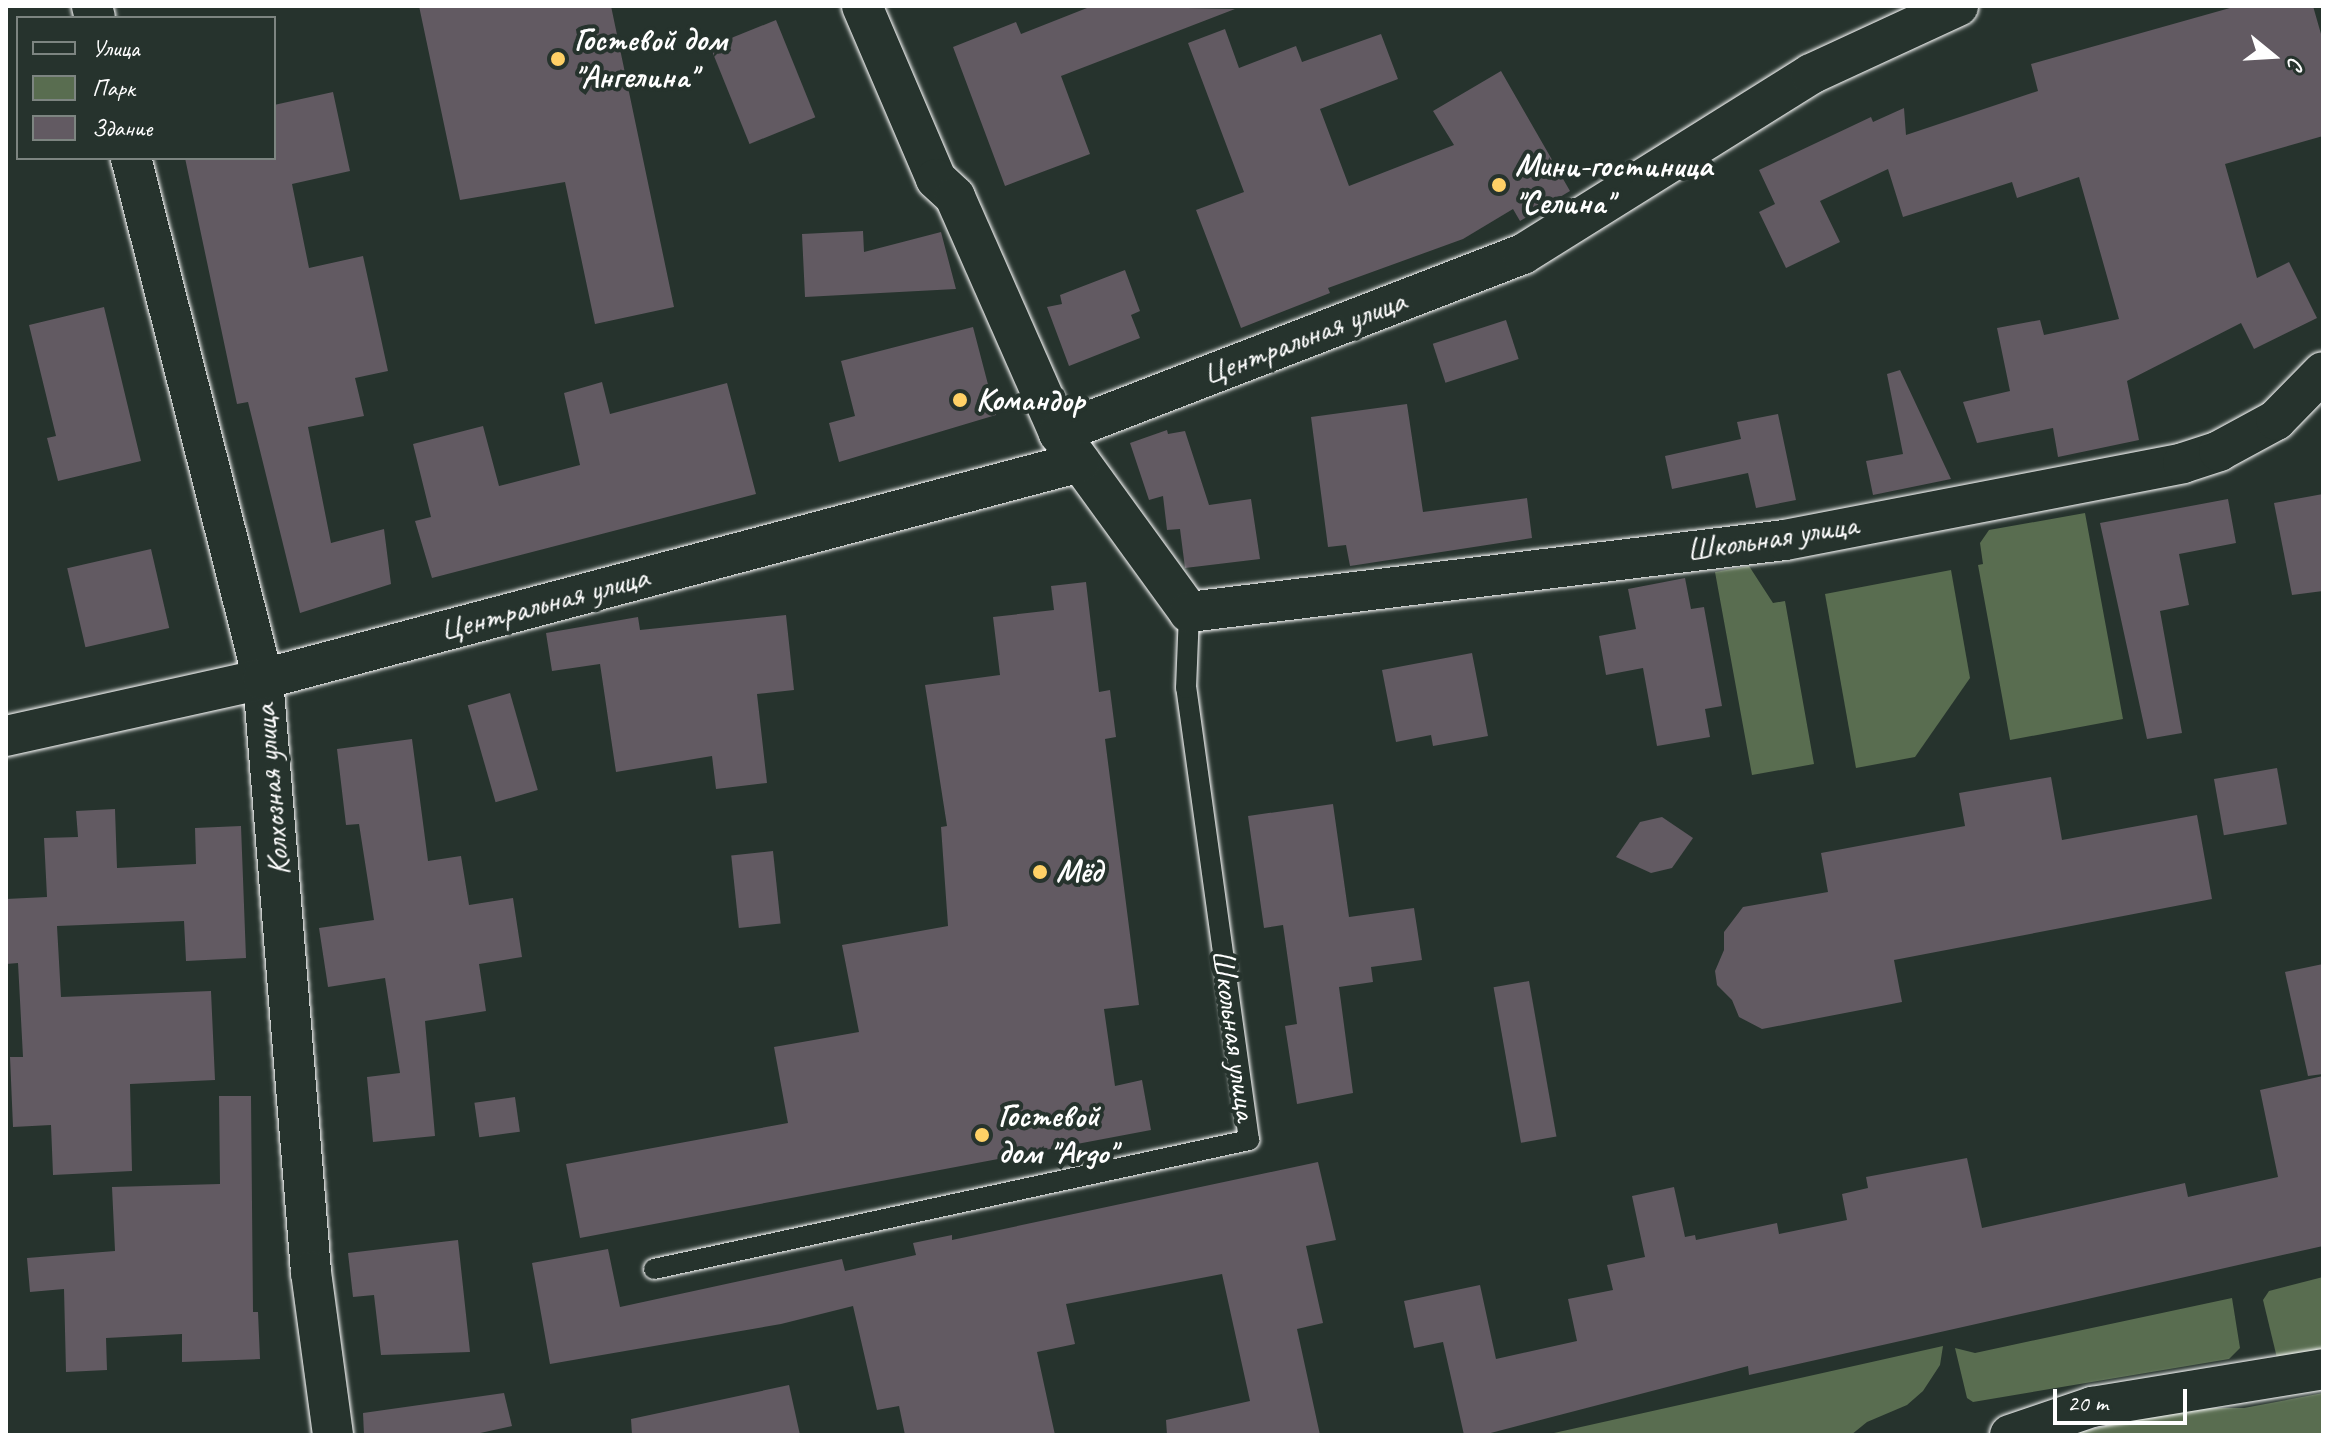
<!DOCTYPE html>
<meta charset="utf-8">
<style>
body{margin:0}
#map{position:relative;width:2329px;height:1441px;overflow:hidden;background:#26332d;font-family:Caveat,sans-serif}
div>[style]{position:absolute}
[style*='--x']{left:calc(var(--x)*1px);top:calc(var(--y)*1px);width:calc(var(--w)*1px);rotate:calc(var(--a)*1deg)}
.green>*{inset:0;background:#596d50}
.building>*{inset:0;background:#625a62;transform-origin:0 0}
.roads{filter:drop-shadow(0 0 2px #fff) drop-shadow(0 0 2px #fff)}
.service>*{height:20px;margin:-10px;padding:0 10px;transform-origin:10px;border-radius:10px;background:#26332d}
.minor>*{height:40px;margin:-20px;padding:0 20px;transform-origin:20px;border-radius:20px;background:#26332d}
.dots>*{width:22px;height:22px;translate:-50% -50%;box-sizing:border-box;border:4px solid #26332d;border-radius:50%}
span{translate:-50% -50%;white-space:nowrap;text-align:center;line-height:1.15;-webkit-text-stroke:8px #26332d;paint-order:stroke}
.poi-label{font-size:32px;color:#fff;font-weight:700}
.left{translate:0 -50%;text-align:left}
.street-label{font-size:32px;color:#fff}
.frame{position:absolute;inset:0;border:8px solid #fff;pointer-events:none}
.legend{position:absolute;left:16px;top:16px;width:260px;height:144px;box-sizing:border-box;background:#26332d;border:2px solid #7d8581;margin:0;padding:10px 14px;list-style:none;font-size:24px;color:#fff}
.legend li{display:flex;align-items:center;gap:16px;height:40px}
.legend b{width:40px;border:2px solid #7d8581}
.north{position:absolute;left:2233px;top:16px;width:80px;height:80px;-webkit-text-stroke:6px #26332d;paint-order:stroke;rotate:108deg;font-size:22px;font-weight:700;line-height:32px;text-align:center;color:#fff}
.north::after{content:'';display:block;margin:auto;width:28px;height:36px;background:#fff;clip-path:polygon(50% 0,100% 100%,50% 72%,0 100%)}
.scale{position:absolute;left:2053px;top:1389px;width:134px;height:36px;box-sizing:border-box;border:4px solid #fff;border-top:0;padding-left:10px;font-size:24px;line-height:28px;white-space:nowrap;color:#fff;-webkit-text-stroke:6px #26332d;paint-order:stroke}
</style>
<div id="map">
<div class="green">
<i style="clip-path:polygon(2085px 513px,2123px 719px,2010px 740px,1978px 565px,1983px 564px,1980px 543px,1989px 530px)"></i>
<i style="clip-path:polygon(1749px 566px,1773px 603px,1785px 601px,1814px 764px,1752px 775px,1715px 572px)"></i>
<i style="clip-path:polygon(1951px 570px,1970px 678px,1915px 757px,1856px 768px,1825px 594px)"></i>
<i style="clip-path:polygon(2323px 1277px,2323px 1354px,2277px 1358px,2263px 1300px,2269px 1291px)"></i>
<i style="clip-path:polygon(2232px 1298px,2240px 1348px,2229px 1359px,1973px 1402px,1967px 1398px,1955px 1348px,1975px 1353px)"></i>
<i style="clip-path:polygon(1943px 1346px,1940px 1365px,1923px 1391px,1907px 1405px,1867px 1422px,1851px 1435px,1545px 1435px)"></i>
<i style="clip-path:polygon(2323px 1393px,2323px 1435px,2063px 1435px,2191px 1408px,2244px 1408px)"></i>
</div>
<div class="building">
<i style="clip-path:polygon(419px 6px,611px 6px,674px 307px,595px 324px,565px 182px,460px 200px)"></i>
<i style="clip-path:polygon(1092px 6px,1235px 9px,1061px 76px,1090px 154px,1005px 186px,953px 47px,1016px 22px,1021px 34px)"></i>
<i style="clip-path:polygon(2237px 6px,2313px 6px,2323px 41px,2323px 136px,2225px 164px,2257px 278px,2289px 262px,2317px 318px,2254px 349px,2241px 323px,2127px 381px,2139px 440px,2058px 457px,2053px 428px,1977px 443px,1963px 402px,2010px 391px,1997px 328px,2040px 320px,2044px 335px,2119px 319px,2079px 177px,2017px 198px,2012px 182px,1903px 217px,1888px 169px,1820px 201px,1840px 242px,1786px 268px,1759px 212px,1775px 204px,1759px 170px,1871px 117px,1873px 122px,1904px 108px,1906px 135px,2038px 91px,2031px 64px)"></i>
<i style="left:776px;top:20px;width:105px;height:71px;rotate:68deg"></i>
<i style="clip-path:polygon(1225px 29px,1239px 68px,1296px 46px,1302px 62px,1381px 34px,1398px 79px,1320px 109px,1349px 186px,1454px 145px,1433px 111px,1501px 71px,1570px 191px,1520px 221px,1513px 209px,1463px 239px,1328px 288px,1330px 293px,1241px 328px,1196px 210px,1244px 192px,1188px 43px)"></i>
<i style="clip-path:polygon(333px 92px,350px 171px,292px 184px,309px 268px,363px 256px,388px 371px,355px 378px,364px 416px,308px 427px,331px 543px,384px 529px,391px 584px,300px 613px,248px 402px,237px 404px,185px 158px,274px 158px,274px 105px)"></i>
<i style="clip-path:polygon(863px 231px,864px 252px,941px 232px,956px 289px,805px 297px,802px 234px)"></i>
<i style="clip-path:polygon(1125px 270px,1140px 311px,1131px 315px,1140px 338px,1069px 366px,1047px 307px,1062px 304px,1060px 295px)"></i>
<i style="clip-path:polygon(104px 307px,141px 461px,58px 481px,47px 438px,56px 436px,29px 325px)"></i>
<i style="left:1506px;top:320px;width:41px;height:77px;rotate:72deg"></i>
<i style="clip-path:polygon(973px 327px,996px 415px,839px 462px,829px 423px,855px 416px,841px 361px)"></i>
<i style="clip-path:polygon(1900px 370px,1951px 479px,1873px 495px,1866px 461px,1903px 454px,1887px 374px)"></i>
<i style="clip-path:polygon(602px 382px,610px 414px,727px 383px,756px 494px,432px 578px,415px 521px,431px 517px,413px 444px,483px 426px,499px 486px,580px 465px,564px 393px)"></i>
<i style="clip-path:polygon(1407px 404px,1423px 512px,1527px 498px,1532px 538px,1350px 566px,1346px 545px,1328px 547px,1311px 417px)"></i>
<i style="clip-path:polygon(1778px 414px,1796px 500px,1756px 508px,1748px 473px,1672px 489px,1665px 456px,1741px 439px,1737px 422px)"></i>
<i style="clip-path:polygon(1167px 430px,1168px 434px,1185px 431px,1209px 505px,1251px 499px,1260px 559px,1185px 568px,1180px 529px,1167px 530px,1163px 496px,1149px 500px,1130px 443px)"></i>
<i style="clip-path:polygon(2323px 494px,2323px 591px,2292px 595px,2274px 503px)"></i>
<i style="clip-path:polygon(2228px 499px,2236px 543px,2179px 554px,2189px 605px,2160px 611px,2182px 733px,2147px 739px,2100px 523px)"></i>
<i style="left:151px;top:549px;width:81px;height:86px;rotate:77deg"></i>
<i style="clip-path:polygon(1685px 578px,1691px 609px,1704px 607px,1722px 706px,1705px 709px,1710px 737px,1657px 746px,1643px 668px,1606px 675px,1599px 636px,1636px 629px,1628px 589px)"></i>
<i style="clip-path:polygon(1086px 582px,1099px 692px,1110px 690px,1116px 737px,1105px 739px,1139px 1005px,1104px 1009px,1115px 1086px,1142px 1080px,1151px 1130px,580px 1238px,566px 1164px,788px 1123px,774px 1047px,859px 1032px,842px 945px,948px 926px,941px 827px,947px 826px,925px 685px,1000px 675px,993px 617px,1054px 610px,1051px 586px)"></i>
<i style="clip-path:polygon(786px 615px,794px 690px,757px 694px,767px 783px,716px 789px,712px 756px,616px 772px,600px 664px,552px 671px,546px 633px,638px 617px,640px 630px)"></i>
<i style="clip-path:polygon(1472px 653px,1488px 736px,1433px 746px,1431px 735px,1396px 742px,1382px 670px)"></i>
<i style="left:510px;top:693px;width:101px;height:44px;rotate:74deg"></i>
<i style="clip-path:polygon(412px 739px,428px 861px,461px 856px,469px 905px,513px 898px,522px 957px,479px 964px,486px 1011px,425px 1021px,435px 1136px,373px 1142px,367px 1077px,400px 1073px,385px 978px,328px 987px,319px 928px,374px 920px,359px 824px,346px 825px,337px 749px)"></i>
<i style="left:2277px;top:768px;width:57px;height:64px;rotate:80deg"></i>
<i style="clip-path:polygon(2051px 777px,2062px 840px,2197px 815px,2212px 899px,1894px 960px,1902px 1002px,1762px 1029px,1739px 1017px,1732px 1000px,1717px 985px,1715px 971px,1724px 950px,1724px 932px,1743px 907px,1828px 892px,1821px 853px,1965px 826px,1959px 793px)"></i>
<i style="clip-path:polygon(1333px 804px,1349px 917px,1414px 908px,1422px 960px,1371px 967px,1373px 982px,1339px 987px,1353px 1093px,1297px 1104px,1285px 1026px,1297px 1024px,1283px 925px,1264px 928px,1248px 816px)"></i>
<i style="clip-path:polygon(115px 809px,117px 868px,196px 864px,195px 828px,241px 826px,246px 958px,186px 961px,184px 921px,57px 926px,61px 997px,211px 991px,215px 1080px,130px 1084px,132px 1171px,53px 1175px,51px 1125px,13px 1127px,10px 1057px,23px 1057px,18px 963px,6px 964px,6px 899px,47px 897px,44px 838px,78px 837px,76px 811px)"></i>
<i style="clip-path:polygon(1662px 817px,1693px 838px,1672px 868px,1651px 873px,1616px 857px,1640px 822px)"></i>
<i style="left:773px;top:851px;width:73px;height:42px;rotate:84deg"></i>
<i style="clip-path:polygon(2323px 964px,2323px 1074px,2308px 1076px,2285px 972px)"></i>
<i style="left:1529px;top:981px;width:158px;height:36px;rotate:80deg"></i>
<i style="clip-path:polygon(2323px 1076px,2323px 1246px,1749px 1375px,1748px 1366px,1483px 1435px,1464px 1435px,1443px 1342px,1414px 1348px,1404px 1301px,1480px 1285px,1496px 1359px,1577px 1341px,1568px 1299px,1613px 1290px,1607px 1265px,1645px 1257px,1632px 1196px,1674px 1187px,1685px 1237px,1695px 1235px,1696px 1240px,1777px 1223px,1779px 1234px,1847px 1220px,1842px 1194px,1868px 1188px,1866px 1177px,1967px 1158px,1982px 1228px,2185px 1183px,2188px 1197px,2278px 1177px,2260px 1090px)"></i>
<i style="clip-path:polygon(219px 1096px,251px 1096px,253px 1312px,258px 1312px,260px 1359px,182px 1362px,182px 1334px,106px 1338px,107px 1370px,66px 1372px,64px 1289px,30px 1292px,27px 1258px,115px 1251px,112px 1187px,220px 1184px)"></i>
<i style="left:515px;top:1097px;width:35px;height:41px;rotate:82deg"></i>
<i style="clip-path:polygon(1318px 1162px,1336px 1240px,1306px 1246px,1323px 1323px,1297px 1329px,1320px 1435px,1167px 1435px,1166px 1420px,1250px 1401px,1222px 1274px,1066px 1304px,1075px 1344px,1037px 1352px,1055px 1435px,905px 1435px,899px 1406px,877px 1410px,853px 1306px,781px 1324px,550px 1364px,532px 1263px,608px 1249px,620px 1307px,842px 1259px,845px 1271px,916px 1255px,913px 1243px,952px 1235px,952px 1240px)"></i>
<i style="clip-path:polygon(458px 1240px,470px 1352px,381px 1355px,374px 1295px,353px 1297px,348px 1253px)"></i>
<i style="clip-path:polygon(789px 1385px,800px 1435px,632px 1435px,631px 1419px)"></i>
<i style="clip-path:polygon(504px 1393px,512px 1426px,471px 1435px,364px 1435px,363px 1413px)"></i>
</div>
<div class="roads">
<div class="service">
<i style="--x:654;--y:1269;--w:609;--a:-12.23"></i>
<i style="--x:1249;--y:1140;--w:456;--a:-97.9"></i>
<i style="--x:1186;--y:688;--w:76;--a:-87.7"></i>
</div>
<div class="minor">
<i style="--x:92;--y:6;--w:12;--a:76"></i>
<i style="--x:862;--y:6;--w:188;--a:66.8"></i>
<i style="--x:936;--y:179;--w:26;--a:43"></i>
<i style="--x:955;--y:197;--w:258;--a:66.2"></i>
<i style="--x:1059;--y:433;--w:221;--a:54"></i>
<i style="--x:1189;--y:612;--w:600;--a:-6.89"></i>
<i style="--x:1785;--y:540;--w:405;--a:-10.9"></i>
<i style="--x:2183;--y:463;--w:38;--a:-18"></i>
<i style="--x:2219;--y:451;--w:65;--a:-28.5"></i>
<i style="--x:2276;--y:420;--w:67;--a:-45.6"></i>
<i style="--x:131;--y:158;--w:537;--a:75.78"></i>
<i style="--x:263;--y:679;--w:595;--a:85.37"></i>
<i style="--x:311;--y:1272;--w:164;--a:82.3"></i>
<i style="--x:1059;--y:433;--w:497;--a:-21.1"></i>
<i style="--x:1523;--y:254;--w:340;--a:-32"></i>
<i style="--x:1811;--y:74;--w:162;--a:-24.8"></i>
<i style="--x:6;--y:736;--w:263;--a:-12.5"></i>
<i style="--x:263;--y:679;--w:845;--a:-14.87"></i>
<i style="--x:2010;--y:1435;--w:87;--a:-18.9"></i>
<i style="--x:2092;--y:1407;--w:234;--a:-9.3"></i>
</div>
</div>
<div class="dots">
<i style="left:558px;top:59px;background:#ffd166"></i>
<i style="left:1499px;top:185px;background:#ffd166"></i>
<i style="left:960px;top:400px;background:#ffd166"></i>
<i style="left:1040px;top:872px;background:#ffd166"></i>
<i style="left:982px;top:1135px;background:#ffd166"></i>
</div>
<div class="poi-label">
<span class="left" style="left:574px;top:59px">Гостевой дом<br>"Ангелина"</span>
<span class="left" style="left:1515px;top:185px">Мини-гостиница<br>"Селина"</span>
<span class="left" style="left:976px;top:400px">Командор</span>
<span class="left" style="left:1056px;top:872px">Мёд</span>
<span class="left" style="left:998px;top:1135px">Гостевой<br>дом "Argo"</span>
</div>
<div class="street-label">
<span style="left:1304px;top:338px;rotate:-21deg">Центральная улица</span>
<span style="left:1772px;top:538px;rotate:-9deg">Школьная улица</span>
<span style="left:544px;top:604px;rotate:-15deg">Центральная улица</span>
<span style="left:272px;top:790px;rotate:-95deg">Колхозная улица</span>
<span style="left:1234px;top:1035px;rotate:82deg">Школьная улица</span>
</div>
<div class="frame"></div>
<ul class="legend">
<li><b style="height:10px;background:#26332d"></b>Улица</li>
<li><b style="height:22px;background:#596d50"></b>Парк</li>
<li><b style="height:22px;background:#625a62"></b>Здание</li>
</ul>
<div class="north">С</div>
<div class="scale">20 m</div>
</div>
